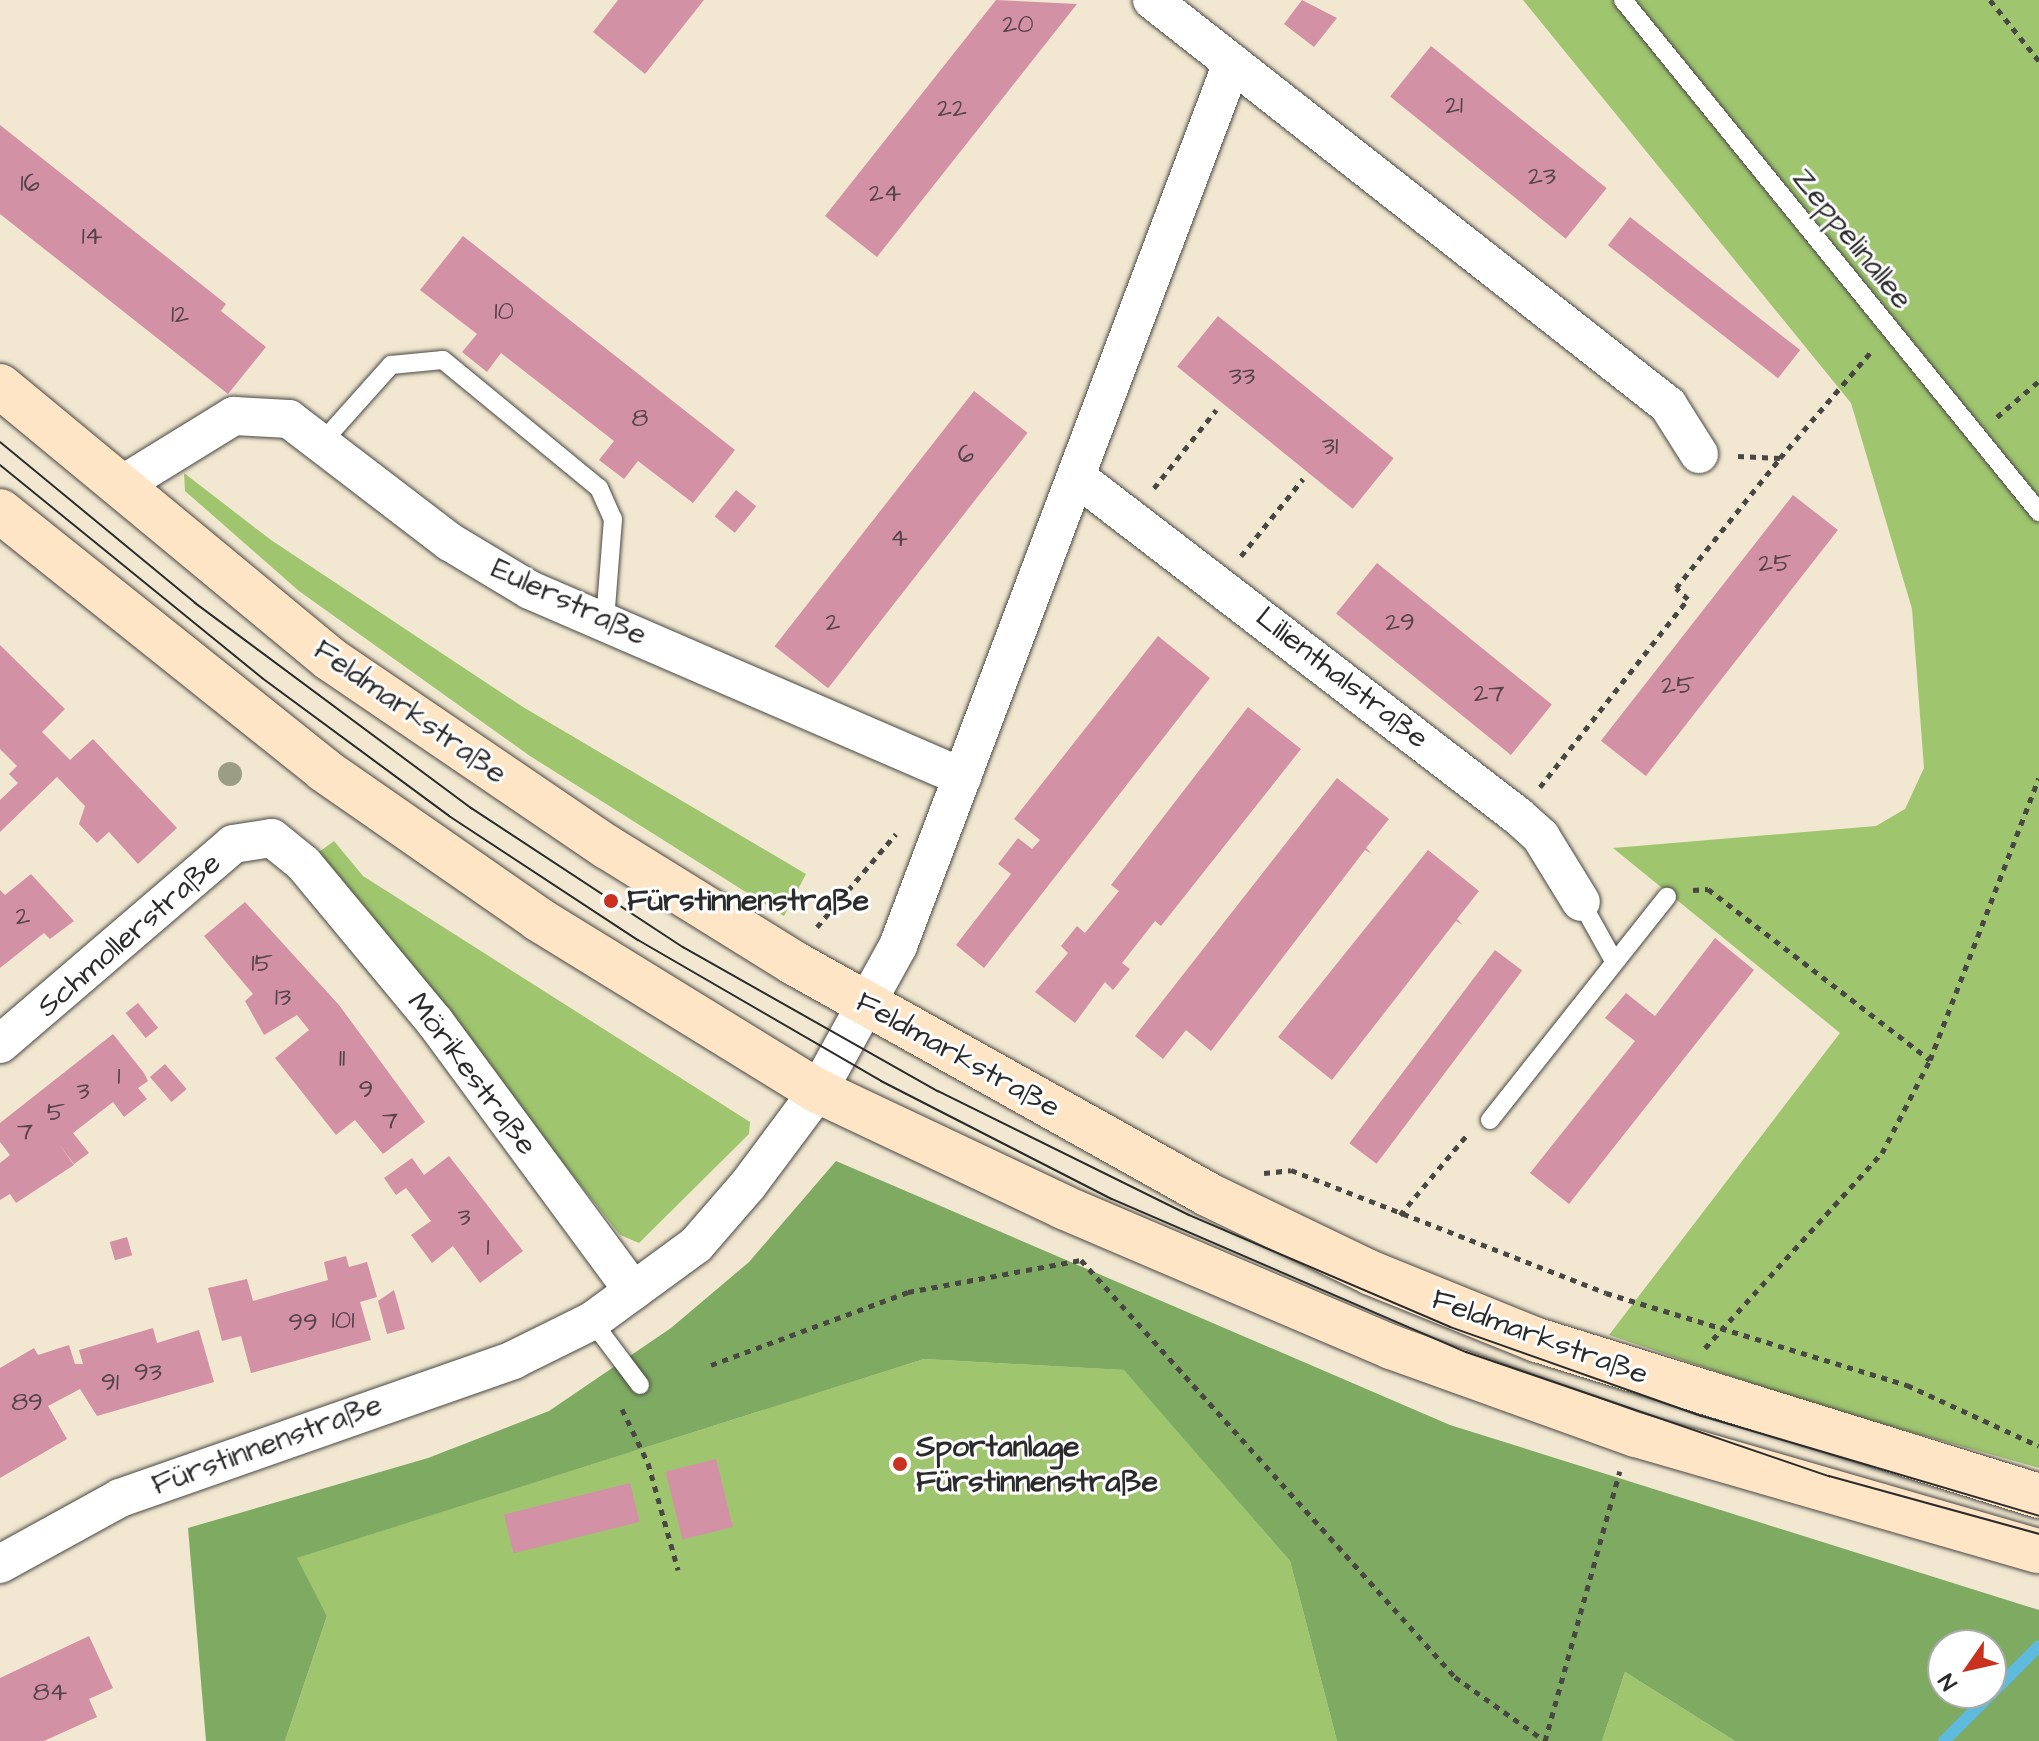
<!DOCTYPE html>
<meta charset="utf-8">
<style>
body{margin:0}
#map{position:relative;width:2039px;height:1741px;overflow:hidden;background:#f2e8d1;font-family:"Architects Daughter",sans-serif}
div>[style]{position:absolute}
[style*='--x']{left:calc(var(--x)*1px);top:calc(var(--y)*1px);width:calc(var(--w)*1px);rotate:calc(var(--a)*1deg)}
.green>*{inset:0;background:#9fc56f}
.forest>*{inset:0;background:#7faa62}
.stream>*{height:12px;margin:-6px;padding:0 6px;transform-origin:6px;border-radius:6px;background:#5fbbdd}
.building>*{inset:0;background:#d391a6;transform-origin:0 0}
.path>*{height:5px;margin-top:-2.5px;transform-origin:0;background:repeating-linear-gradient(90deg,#494744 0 6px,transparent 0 12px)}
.roads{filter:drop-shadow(0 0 2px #494744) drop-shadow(0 0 2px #494744)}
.lane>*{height:18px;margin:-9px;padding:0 9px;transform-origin:9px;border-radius:9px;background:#fff}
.street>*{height:38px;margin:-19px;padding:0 19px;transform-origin:19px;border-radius:19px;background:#fff}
.secondary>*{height:44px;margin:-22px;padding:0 22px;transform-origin:22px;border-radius:22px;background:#fde5c5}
.tram>*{height:2px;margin:-1px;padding:0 1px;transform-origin:1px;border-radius:1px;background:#2b2b2b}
.trees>*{width:24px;height:24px;margin:-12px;border-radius:50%;background:#9b9e83}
.dots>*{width:22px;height:22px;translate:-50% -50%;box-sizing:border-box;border:4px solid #fff;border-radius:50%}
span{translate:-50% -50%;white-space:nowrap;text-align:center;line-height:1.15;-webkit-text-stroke:6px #fff;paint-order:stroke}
.number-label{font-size:26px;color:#55444a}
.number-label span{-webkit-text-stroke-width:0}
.street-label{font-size:30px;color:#2b2b2b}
.poi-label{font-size:30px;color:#2b2b2b;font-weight:700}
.left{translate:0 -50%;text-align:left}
.north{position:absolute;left:1927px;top:1629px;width:80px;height:80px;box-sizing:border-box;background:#fff;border:2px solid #aaa;border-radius:50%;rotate:236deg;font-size:22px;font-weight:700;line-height:32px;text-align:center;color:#2b2b2b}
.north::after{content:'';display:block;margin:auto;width:28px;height:36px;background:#c8321e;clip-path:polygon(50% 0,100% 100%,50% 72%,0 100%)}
</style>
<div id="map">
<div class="green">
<i style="clip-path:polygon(1523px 0,2039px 0,2039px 1468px,1818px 1406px,1609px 1335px,1840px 1033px,1613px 848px,1876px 826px,1905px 809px,1924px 768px,1912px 609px,1851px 403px)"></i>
<i style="clip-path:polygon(184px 473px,271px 540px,523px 707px,806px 874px,784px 916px,530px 756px,299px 591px,185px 491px)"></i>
<i style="clip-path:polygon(334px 841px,363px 876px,750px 1122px,749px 1134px,639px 1243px,620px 1235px,319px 852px)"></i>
<i style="clip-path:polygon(924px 1359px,1125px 1370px,1290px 1561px,1337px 1741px,285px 1741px,327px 1616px,296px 1558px)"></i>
<i style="clip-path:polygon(1625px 1672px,1735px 1741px,1602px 1741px)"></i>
</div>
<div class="forest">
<i style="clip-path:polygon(evenodd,836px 1161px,1450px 1425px,2039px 1610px,2039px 1741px,1735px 1741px,1625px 1672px,1602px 1741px,1337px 1741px,1290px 1561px,1124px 1370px,924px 1359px,297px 1558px,327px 1616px,285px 1741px,206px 1741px,188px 1528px,428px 1458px,549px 1411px,671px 1328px,749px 1262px,836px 1161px,1943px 1645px,1991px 1645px,1991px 1693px,1943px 1693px,1943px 1645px)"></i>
</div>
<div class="stream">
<i style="--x:1944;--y:1741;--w:134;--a:-45"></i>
</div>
<div class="building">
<i style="clip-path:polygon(618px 0,704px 0,645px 74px,593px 32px)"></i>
<i style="clip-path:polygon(996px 0,1077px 4px,877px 257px,825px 216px)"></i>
<i style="clip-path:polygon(1302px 0,1337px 18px,1314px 47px,1284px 24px)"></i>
<i style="left:1431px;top:46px;width:226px;height:65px;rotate:39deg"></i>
<i style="clip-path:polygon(0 125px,226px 304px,221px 311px,266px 347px,228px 394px,0 214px)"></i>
<i style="left:1630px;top:217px;width:216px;height:36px;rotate:38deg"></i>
<i style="clip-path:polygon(463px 236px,735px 450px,693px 503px,638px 461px,624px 479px,599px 460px,614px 441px,501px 353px,487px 372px,462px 352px,477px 334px,420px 290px)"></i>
<i style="left:1218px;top:316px;width:226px;height:65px;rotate:39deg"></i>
<i style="left:974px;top:391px;width:68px;height:324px;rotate:38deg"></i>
<i style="left:736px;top:490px;width:26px;height:34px;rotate:39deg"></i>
<i style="left:1793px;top:495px;width:57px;height:312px;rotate:38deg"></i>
<i style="left:1377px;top:563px;width:225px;height:65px;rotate:39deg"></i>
<i style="clip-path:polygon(1158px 636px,1210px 678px,984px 968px,956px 945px,1011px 874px,998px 864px,1018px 838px,1032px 849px,1040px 840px,1014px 819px)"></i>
<i style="clip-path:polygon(0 645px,65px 709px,42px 732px,70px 760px,93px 739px,177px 828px,138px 864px,109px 832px,97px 843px,79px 824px,85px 806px,57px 777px,0 832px,0 800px,18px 783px,9px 774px,17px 766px,0 749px)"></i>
<i style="clip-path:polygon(1248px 707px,1301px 749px,1161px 926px,1155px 921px,1122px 963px,1130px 969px,1113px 990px,1105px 982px,1075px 1023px,1035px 992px,1068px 953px,1061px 946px,1077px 926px,1085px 933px,1119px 891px,1111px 885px)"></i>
<i style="clip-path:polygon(1337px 778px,1389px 819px,1366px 848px,1372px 854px,1365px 850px,1211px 1051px,1186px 1030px,1163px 1059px,1135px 1036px)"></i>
<i style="clip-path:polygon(1428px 850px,1479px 891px,1457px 919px,1463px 925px,1456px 921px,1332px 1080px,1278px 1037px)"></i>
<i style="clip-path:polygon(31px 874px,74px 921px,50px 939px,44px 933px,0 968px,0 890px,5px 895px)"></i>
<i style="clip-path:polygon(245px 902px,339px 1005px,425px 1122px,383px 1154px,355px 1120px,336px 1135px,275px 1058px,309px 1030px,297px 1015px,264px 1035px,245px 1001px,253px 994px,204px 936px)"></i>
<i style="clip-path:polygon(1715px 938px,1754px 970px,1569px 1204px,1530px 1173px,1635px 1041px,1605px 1018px,1626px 993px,1655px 1016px)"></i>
<i style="left:1495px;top:950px;width:34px;height:242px;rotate:37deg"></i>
<i style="left:138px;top:1003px;width:32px;height:16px;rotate:51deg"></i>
<i style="clip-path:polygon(113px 1034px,144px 1073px,148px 1081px,138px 1088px,147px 1099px,124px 1117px,113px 1102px,73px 1133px,89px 1153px,74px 1164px,59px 1144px,74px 1165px,16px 1203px,10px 1194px,0 1200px,0 1163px,10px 1155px,0 1142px,0 1123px)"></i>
<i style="left:165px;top:1064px;width:33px;height:20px;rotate:49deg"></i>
<i style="clip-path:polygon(449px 1156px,523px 1251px,480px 1283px,453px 1246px,432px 1263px,411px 1235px,431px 1221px,406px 1188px,396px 1195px,384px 1178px,412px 1158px,424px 1175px)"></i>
<i style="left:127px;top:1237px;width:19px;height:18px;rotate:74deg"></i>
<i style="clip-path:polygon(346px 1256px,349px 1267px,367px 1262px,377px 1297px,360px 1302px,371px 1340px,251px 1373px,241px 1336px,222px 1341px,208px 1288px,247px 1279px,253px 1301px,328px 1280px,324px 1262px)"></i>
<i style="clip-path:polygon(394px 1290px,405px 1329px,387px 1334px,378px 1301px)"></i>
<i style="clip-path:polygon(153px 1328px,157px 1343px,199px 1330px,214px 1382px,97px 1416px,80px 1389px,48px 1406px,67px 1439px,0 1478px,0 1368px,34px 1348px,38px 1355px,69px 1345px,75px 1364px,83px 1364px,79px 1350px)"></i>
<i style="left:716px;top:1459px;width:70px;height:52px;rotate:76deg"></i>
<i style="left:630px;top:1483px;width:40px;height:130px;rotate:76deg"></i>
<i style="clip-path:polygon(89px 1636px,113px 1688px,89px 1699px,97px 1717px,44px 1741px,0 1741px,0 1678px)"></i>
</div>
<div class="path">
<i style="--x:1990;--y:0;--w:78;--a:51.2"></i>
<i style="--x:1997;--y:417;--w:55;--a:-40.6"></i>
<i style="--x:1738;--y:456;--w:42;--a:2.7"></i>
<i style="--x:1780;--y:458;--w:140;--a:-49.4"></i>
<i style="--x:1154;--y:488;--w:100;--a:-51.5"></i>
<i style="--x:1241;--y:556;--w:99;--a:-51.2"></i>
<i style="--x:1540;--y:787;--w:239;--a:-51.8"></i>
<i style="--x:1688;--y:599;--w:16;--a:-137"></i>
<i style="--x:1676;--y:588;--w:166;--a:-51.3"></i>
<i style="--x:1693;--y:890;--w:15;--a:-4"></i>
<i style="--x:1708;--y:889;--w:280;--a:37.6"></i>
<i style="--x:817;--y:927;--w:122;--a:-49.7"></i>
<i style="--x:1264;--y:1173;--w:27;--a:-6"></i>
<i style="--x:1291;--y:1170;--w:338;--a:21.3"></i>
<i style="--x:1606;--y:1293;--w:315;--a:17"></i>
<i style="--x:1907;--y:1385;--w:145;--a:24.8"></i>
<i style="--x:1400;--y:1215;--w:103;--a:-50.1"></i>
<i style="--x:1705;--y:1348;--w:263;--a:-47.8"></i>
<i style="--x:1882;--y:1153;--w:105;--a:-62.7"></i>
<i style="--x:1930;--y:1060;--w:302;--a:-68.9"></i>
<i style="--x:711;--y:1365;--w:210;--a:-20.3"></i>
<i style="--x:908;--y:1292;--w:176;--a:-10.5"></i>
<i style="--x:1081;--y:1260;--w:560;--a:48.11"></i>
<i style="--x:1455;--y:1677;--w:110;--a:35.4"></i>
<i style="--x:622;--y:1409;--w:60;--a:64.3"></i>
<i style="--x:648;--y:1463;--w:111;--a:74.3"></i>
<i style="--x:1545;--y:1741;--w:280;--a:-74.5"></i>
</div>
<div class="roads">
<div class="lane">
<i style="--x:1623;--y:0;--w:660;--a:50.91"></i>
<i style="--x:324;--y:440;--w:101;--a:-48.2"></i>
<i style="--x:391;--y:365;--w:52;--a:-5.5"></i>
<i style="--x:443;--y:360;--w:202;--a:39.4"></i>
<i style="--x:599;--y:488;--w:34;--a:66"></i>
<i style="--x:613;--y:519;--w:102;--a:94.5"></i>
<i style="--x:1581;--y:902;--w:68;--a:60.8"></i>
<i style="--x:1490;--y:1120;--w:285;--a:-51.6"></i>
<i style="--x:592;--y:1321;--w:80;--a:53.1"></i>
</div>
<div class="street">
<i style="--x:1152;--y:0;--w:656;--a:38.13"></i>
<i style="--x:1668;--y:405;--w:58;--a:57.7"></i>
<i style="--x:1079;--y:479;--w:553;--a:37.51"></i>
<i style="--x:1518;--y:816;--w:31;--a:42"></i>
<i style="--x:1541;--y:837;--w:76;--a:58.4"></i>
<i style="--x:120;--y:486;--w:134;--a:-31.6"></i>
<i style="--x:234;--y:416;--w:55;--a:3.1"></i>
<i style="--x:289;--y:419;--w:203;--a:37.4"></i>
<i style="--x:450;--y:542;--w:93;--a:31"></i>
<i style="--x:530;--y:590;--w:471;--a:23.4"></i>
<i style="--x:0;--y:1044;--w:307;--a:-40.6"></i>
<i style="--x:233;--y:844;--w:39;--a:-9"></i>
<i style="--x:272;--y:838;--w:40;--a:39"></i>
<i style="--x:303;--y:863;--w:207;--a:50.3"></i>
<i style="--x:435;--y:1022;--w:334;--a:53.6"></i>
<i style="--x:0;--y:1564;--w:137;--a:-28.8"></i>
<i style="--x:120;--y:1498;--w:417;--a:-19.3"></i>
<i style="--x:513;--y:1360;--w:88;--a:-26.3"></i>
<i style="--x:592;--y:1321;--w:129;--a:-36.2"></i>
<i style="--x:696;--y:1245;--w:79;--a:-49.1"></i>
<i style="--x:748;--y:1185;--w:117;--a:-53.3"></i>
<i style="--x:818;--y:1091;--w:166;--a:-61.1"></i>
<i style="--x:898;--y:946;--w:944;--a:-69.28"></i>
</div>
<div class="secondary">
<i style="--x:0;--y:386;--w:428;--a:39.6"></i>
<i style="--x:330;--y:659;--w:335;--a:34.2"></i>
<i style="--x:607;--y:847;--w:220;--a:31.8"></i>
<i style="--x:794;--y:963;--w:473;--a:29.2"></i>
<i style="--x:1207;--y:1194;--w:182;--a:25.7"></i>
<i style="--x:1371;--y:1273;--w:179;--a:22"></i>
<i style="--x:1537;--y:1340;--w:526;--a:17.26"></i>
<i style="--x:0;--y:511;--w:415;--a:38.6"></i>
<i style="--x:324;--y:770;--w:261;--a:34.8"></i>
<i style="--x:538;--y:919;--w:329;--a:31.6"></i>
<i style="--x:818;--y:1091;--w:271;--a:25.3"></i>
<i style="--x:1063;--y:1207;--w:357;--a:23.1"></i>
<i style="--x:1391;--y:1347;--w:260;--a:19.8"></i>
<i style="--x:1636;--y:1435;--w:419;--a:16.1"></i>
</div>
</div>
<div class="tram">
<i style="--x:0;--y:442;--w:253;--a:39.5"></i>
<i style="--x:195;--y:603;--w:344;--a:36.6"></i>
<i style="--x:471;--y:808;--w:254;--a:33.3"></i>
<i style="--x:683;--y:947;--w:293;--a:29.5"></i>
<i style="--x:938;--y:1091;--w:280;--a:26.3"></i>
<i style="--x:1189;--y:1215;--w:284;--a:23.2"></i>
<i style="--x:1450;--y:1327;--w:267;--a:19.5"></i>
<i style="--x:1702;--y:1416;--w:352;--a:16.5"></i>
<i style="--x:0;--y:465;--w:338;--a:39.1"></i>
<i style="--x:262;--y:678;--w:232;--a:36.4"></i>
<i style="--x:449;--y:816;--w:226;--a:33.3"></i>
<i style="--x:638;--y:940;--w:281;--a:30.1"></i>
<i style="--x:881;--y:1081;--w:259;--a:27.1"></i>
<i style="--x:1112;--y:1199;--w:386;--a:23.4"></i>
<i style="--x:1466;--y:1352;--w:384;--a:18.9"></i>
<i style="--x:1829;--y:1476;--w:218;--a:15.4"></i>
</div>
<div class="trees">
<i style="left:230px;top:774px"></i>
</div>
<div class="dots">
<i style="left:611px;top:901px;background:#c8321e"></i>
<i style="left:900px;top:1464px;background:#c8321e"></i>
</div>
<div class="number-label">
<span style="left:1018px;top:25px">20</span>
<span style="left:1454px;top:106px">21</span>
<span style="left:952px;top:109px">22</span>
<span style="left:1542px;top:177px">23</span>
<span style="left:30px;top:184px">16</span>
<span style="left:885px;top:194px">24</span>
<span style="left:92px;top:237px">14</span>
<span style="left:504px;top:312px">10</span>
<span style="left:180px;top:315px">12</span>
<span style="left:1242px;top:377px">33</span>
<span style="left:640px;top:419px">8</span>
<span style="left:1330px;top:447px">31</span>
<span style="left:966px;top:455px">6</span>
<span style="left:899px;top:539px">4</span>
<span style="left:1775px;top:564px">25</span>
<span style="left:833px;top:623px">2</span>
<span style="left:1400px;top:623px">29</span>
<span style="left:1678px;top:686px">25</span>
<span style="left:1489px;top:694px">27</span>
<span style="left:23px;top:917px">2</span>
<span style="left:262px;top:964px">15</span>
<span style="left:283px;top:998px">13</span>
<span style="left:342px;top:1059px">11</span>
<span style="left:119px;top:1077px">1</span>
<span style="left:366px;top:1090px">9</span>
<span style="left:83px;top:1092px">3</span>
<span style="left:56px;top:1113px">5</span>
<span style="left:390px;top:1121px">7</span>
<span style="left:25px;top:1132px">7</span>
<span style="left:464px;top:1218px">3</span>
<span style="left:488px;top:1248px">1</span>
<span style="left:343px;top:1321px">101</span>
<span style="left:303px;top:1323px">99</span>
<span style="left:148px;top:1373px">93</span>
<span style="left:110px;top:1383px">91</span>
<span style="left:27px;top:1403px">89</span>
<span style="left:50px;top:1693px">84</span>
</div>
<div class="street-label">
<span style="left:1852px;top:239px;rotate:51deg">Zeppelinallee</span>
<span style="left:569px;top:602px;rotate:25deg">Eulerstraße</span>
<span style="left:1342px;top:678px;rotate:38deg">Lilienthalstraße</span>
<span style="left:410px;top:712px;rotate:35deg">Feldmarkstraße</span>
<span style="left:129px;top:935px;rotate:-41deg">Schmollerstraße</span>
<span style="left:958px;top:1055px;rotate:29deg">Feldmarkstraße</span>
<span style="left:472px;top:1074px;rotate:53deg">Mörikestraße</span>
<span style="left:1540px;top:1337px;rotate:20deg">Feldmarkstraße</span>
<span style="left:267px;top:1445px;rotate:-20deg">Fürstinnenstraße</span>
</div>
<div class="poi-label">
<span class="left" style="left:627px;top:901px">Fürstinnenstraße</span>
<span class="left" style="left:916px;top:1464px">Sportanlage<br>Fürstinnenstraße</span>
</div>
<div class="north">N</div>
</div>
